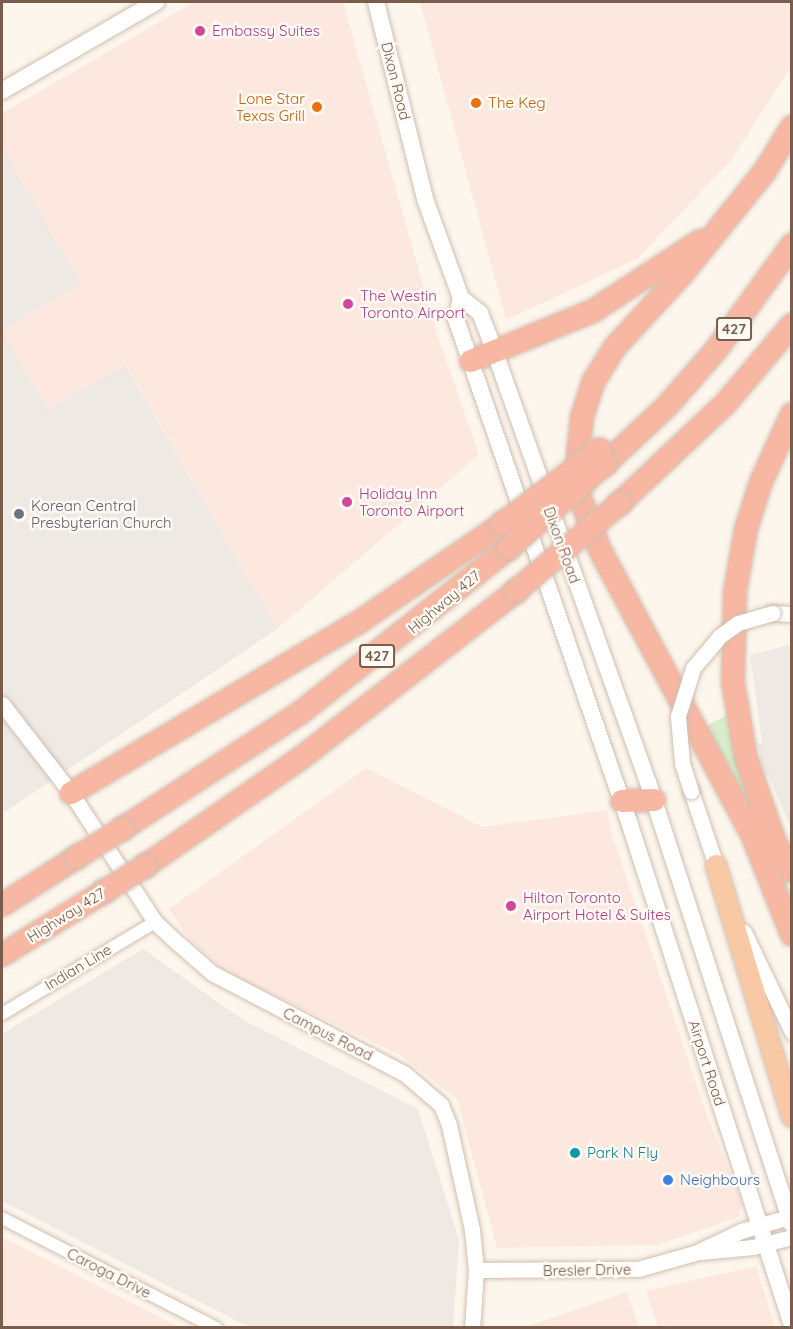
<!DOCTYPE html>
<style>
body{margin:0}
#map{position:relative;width:793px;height:1329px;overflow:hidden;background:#fdf6ec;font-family:Quicksand,sans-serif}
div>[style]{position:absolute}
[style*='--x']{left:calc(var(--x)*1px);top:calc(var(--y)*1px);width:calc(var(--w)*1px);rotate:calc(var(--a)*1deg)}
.commercial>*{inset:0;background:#fde8e0;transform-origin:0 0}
.industrial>*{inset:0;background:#efe9e4}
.green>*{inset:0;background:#d8ecc9}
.roads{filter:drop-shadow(0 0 2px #d1beb0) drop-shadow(0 0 2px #d1beb0)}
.minor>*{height:12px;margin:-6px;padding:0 6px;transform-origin:6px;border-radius:6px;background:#fff}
.tertiary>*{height:15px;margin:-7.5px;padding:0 7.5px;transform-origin:7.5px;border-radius:7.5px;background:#fff}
.secondary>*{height:16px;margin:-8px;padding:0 8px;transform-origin:8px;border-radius:8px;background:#fff}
.trunk>*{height:20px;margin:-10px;padding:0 10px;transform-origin:10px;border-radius:10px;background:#f9c8a4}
.motorway>*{height:22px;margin:-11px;padding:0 11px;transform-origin:11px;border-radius:11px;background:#f7b7a3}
.bridges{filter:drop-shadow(0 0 2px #d1beb0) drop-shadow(0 0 2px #d1beb0)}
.tertiary-bridge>*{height:15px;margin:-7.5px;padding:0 7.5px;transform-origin:7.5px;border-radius:7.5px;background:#fff}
.motorway-bridge>*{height:22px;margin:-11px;padding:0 11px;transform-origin:11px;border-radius:11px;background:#f7b7a3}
.dots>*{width:16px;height:16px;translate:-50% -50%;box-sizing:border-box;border:3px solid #fffaf3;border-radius:50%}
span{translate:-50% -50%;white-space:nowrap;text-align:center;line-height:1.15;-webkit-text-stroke:5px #fffaf3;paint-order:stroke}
.shield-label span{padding:2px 4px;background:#fffaf3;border:2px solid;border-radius:4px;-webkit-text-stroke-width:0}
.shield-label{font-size:14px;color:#7a5c4d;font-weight:700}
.hotel-label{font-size:15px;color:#b23c85}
.left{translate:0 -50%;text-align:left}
.street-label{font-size:15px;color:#7a5c4d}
.food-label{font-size:15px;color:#c56008}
.right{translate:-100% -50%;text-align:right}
.worship-label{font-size:15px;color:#5b616d}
.culture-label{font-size:15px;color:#0d838f}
.shop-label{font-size:15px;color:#366cbe}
.frame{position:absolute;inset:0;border:3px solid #7a5c4d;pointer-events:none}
</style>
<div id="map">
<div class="commercial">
<i style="clip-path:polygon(194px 2px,343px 2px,436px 331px,479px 455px,277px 629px,127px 366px,47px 409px,2px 330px,81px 284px,2px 145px,2px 113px)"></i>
<i style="clip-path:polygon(420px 2px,791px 2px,791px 66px,732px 159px,637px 259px,506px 320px)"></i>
<i style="clip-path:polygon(366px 768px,482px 827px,607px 810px,612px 835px,707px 1115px,742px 1202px,739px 1217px,657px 1245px,497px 1248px,457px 1099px,400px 1055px,225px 971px,185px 934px,169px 909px)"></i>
<i style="clip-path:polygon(2px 1237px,179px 1327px,2px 1327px)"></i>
<i style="clip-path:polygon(756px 1266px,775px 1327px,658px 1327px,646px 1291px)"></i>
<i style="left:627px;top:1292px;width:37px;height:138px;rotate:71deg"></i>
</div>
<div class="industrial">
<i style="clip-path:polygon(2px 145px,81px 284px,2px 330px,47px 409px,126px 366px,277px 629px,2px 814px)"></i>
<i style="clip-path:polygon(788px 645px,791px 646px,791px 828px,770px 779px,760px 766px,759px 744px,762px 742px,750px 655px)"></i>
<i style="clip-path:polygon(143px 949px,243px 1020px,418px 1109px,459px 1240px,453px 1327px,249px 1327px,2px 1201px,2px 1034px)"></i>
</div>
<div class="green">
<i style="clip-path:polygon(731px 713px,779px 869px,791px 892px,791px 911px,703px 728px)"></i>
</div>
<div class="roads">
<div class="minor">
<i style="--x:2;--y:1014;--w:179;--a:-31"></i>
<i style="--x:2;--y:1218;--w:241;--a:27.2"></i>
</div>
<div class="tertiary">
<i style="--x:773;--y:613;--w:19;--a:3"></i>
<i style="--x:2;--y:704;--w:113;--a:52.2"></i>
<i style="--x:71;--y:793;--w:154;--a:56.9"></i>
<i style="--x:155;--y:922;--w:33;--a:43"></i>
<i style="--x:179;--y:944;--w:44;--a:41.3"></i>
<i style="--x:212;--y:973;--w:218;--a:27.6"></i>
<i style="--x:405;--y:1074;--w:48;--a:40.7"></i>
<i style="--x:441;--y:1105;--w:22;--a:68"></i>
<i style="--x:449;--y:1125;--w:107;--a:77.6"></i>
<i style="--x:472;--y:1230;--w:40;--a:84.3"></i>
<i style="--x:476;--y:1270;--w:58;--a:93.9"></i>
<i style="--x:691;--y:791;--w:88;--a:71.4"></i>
<i style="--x:744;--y:932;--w:111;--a:64.4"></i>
<i style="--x:701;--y:1252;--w:52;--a:-5.5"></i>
<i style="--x:753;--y:1247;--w:40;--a:-14.4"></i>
<i style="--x:476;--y:1270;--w:162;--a:-0.4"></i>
<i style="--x:638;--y:1269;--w:59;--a:-15.7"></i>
<i style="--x:695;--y:1253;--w:51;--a:-25.6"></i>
<i style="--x:741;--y:1231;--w:53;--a:-16.4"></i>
</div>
<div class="secondary">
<i style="--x:376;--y:2;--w:203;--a:76"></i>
<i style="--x:425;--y:199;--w:105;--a:70"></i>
<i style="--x:461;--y:298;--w:24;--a:38"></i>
<i style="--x:480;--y:313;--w:40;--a:69"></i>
<i style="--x:494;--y:350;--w:459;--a:70.4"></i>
<i style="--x:648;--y:782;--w:465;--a:72"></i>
<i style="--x:2;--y:91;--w:178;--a:-30"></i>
<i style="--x:461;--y:298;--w:22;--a:103"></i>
<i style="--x:456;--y:319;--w:535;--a:71.02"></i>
<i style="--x:630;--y:825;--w:526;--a:72.05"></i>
</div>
<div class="trunk">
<i style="--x:716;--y:865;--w:263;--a:73.2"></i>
</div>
<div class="motorway">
<i style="--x:792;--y:127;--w:52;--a:121.5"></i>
<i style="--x:765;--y:171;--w:131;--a:128.8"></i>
<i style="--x:683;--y:273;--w:100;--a:132.6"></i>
<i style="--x:615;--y:347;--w:39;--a:122"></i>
<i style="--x:594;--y:380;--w:39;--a:108"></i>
<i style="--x:582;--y:417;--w:38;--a:96"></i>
<i style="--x:578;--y:455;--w:42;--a:87.3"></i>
<i style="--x:580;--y:497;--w:57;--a:69.3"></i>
<i style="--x:600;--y:550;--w:325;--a:61.9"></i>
<i style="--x:753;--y:837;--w:105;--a:68.3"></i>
<i style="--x:471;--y:361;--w:132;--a:-22.3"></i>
<i style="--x:593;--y:311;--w:128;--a:-33.2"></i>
<i style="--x:792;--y:414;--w:75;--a:114.5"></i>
<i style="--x:761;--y:482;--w:49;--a:107.7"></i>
<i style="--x:746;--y:529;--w:64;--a:99.9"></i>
<i style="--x:735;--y:592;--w:90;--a:91.3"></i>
<i style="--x:733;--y:682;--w:77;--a:80.3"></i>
<i style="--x:746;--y:758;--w:89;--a:71"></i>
<i style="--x:775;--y:842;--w:34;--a:60"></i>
<i style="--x:605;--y:464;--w:85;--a:-43.1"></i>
<i style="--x:667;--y:406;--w:74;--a:-48.8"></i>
<i style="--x:716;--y:350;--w:130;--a:-54.1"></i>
<i style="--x:620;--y:503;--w:146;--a:-43.3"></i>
<i style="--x:726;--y:403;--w:102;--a:-49.8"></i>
<i style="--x:71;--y:793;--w:339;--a:-30.7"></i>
<i style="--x:362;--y:620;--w:170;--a:-34.4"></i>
<i style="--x:622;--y:801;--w:32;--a:-2"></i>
<i style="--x:122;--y:829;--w:212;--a:-33.1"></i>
<i style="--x:300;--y:713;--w:266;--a:-38.3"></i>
<i style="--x:145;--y:866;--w:190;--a:-34.7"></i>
<i style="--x:301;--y:758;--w:272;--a:-37.8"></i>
<i style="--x:2;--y:905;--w:89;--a:-32.6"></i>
<i style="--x:2;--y:955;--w:121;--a:-31.9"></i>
</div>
</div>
<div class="bridges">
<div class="tertiary-bridge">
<i style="--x:691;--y:791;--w:29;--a:-108"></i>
<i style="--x:682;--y:763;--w:47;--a:-94.9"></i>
<i style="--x:678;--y:716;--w:50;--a:-72.6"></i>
<i style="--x:693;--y:668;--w:42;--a:-49.8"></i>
<i style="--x:720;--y:636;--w:22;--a:-36"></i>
<i style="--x:738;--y:623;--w:36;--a:-16"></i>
</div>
<div class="motorway-bridge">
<i style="--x:502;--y:524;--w:123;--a:-37.4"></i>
<i style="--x:509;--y:548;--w:128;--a:-41.2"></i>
<i style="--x:516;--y:591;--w:136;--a:-40.2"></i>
<i style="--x:77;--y:857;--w:53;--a:-31.9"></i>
<i style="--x:105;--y:891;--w:47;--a:-32"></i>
</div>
</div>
<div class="dots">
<i style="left:200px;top:31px;background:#d1479c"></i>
<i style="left:476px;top:103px;background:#e8710a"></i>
<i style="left:317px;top:107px;background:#e8710a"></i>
<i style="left:348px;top:304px;background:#d1479c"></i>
<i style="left:347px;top:502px;background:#d1479c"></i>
<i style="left:19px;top:514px;background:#6b7280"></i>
<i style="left:511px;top:906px;background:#d1479c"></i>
<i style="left:575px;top:1153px;background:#0f9aa8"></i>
<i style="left:668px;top:1180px;background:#3f7fe0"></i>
</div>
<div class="shield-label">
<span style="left:734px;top:329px">427</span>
<span style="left:377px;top:656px">427</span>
</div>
<div class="hotel-label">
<span class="left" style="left:212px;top:31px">Embassy Suites</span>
<span class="left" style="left:360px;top:304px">The Westin<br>Toronto Airport</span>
<span class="left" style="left:359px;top:502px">Holiday Inn<br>Toronto Airport</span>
<span class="left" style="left:523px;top:906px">Hilton Toronto<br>Airport Hotel &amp; Suites</span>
</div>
<div class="street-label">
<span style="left:396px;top:81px;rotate:76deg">Dixon Road</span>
<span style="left:562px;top:545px;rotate:70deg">Dixon Road</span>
<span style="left:444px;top:602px;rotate:-40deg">Highway 427</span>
<span style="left:66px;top:915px;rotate:-32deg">Highway 427</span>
<span style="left:78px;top:967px;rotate:-31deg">Indian Line</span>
<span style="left:328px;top:1034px;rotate:27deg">Campus Road</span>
<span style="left:707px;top:1063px;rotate:72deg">Airport Road</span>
<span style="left:587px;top:1270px;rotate:-1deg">Bresler Drive</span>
<span style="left:109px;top:1273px;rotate:27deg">Caroga Drive</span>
</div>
<div class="food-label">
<span class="right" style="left:305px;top:107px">Lone Star<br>Texas Grill</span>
<span class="left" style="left:488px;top:103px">The Keg</span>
</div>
<div class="worship-label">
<span class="left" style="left:31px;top:514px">Korean Central<br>Presbyterian Church</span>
</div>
<div class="culture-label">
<span class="left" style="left:587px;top:1153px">Park N Fly</span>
</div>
<div class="shop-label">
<span class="left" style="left:680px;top:1180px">Neighbours</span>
</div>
<div class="frame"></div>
</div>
